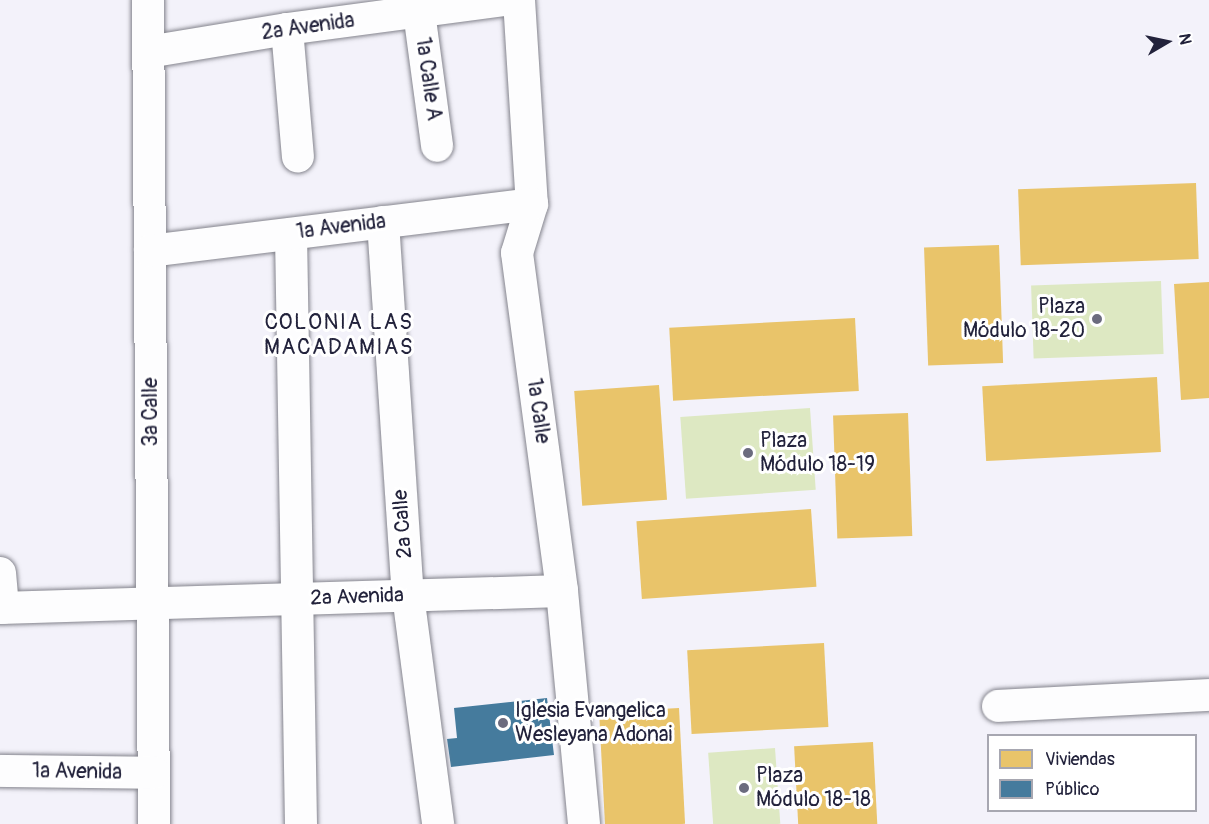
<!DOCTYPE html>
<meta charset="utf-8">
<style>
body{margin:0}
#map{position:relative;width:1209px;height:824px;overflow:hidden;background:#f3f2fa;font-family:Pangolin,sans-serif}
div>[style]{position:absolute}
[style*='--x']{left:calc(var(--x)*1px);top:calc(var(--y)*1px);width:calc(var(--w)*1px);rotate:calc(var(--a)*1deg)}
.green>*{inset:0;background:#dde8c2;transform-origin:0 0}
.homes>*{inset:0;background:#e9c46a;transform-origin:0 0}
.public>*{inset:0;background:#457b9d}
.roads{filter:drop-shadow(0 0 2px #84848d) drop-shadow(0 0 2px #84848d)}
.minor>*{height:32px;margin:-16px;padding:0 16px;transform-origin:16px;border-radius:16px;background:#fdfdfe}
.dots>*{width:16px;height:16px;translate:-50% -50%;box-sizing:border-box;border:3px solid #fff;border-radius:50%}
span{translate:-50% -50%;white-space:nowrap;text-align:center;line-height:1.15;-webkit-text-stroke:6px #fff;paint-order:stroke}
.street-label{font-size:21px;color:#22223b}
.poi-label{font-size:21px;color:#22223b}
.right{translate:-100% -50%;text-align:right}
.left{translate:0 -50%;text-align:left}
.neighbourhood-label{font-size:22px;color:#22223b;letter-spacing:1.5px}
.legend{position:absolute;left:987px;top:734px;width:210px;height:78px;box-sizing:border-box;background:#fff;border:2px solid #a7a7b1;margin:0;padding:8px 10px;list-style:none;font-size:18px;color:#22223b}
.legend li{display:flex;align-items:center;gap:12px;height:30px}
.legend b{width:30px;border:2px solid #a7a7b1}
.north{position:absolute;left:1137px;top:12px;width:60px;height:60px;-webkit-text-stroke:4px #fff;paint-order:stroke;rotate:81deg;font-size:16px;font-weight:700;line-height:24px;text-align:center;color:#22223b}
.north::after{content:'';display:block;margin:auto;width:21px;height:27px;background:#22223b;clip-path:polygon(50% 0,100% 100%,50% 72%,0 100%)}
</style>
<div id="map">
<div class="green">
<i style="left:1161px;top:281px;width:73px;height:130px;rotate:88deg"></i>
<i style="left:810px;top:408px;width:82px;height:130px;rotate:86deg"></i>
<i style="left:775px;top:748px;width:76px;height:67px;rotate:86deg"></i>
</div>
<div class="homes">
<i style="left:1196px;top:183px;width:76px;height:178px;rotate:88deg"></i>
<i style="left:999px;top:245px;width:118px;height:75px;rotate:88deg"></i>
<i style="clip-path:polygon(1209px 282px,1209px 398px,1181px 400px,1174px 284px)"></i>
<i style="left:855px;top:318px;width:73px;height:186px;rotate:87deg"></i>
<i style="left:1157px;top:377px;width:75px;height:175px;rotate:87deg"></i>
<i style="left:659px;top:385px;width:115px;height:85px;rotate:86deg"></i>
<i style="left:908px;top:413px;width:123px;height:75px;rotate:88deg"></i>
<i style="left:811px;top:509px;width:78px;height:175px;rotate:86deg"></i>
<i style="left:824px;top:643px;width:84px;height:137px;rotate:87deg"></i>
<i style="left:679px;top:708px;width:116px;height:80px;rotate:87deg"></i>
<i style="left:873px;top:742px;width:82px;height:79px;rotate:87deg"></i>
</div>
<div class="public">
<i style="clip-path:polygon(547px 698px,554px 755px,451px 767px,447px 739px,457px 738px,454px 708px)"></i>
</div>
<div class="roads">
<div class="minor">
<i style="--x:148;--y:0;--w:824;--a:89.58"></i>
<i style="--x:519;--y:0;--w:204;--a:86.4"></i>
<i style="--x:532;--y:204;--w:51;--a:107"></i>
<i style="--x:517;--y:253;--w:341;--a:82.4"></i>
<i style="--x:562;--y:591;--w:234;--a:84.6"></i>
<i style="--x:419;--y:12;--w:135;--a:82.3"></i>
<i style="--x:287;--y:29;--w:128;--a:85.1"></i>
<i style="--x:148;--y:52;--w:141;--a:-9.4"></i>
<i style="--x:287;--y:29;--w:220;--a:-7.6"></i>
<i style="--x:383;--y:222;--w:374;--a:86.2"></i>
<i style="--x:408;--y:595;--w:231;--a:82.5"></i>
<i style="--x:291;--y:234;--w:590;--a:89.03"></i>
<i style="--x:150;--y:251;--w:385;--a:-7"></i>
<i style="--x:0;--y:573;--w:35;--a:85"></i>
<i style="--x:0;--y:608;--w:562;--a:-1.73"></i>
<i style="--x:998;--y:706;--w:211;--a:-3"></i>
<i style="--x:0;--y:771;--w:154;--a:0.7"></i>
</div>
</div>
<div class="dots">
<i style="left:1097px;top:319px;background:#6b6b7e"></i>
<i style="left:748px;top:453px;background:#6b6b7e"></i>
<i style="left:503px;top:723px;background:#6b6b7e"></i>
<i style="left:744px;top:788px;background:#6b6b7e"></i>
</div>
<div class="street-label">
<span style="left:308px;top:27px;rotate:-8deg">2a Avenida</span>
<span style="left:428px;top:79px;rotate:82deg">1a Calle A</span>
<span style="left:341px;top:227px;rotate:-7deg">1a Avenida</span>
<span style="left:538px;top:411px;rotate:82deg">1a Calle</span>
<span style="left:151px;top:412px;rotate:-90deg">3a Calle</span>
<span style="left:403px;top:524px;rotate:-94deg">2a Calle</span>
<span style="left:357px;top:597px;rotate:-2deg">2a Avenida</span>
<span style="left:77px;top:772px;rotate:1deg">1a Avenida</span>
</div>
<div class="poi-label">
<span class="right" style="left:1085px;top:319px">Plaza<br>Módulo 18-20</span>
<span class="left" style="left:760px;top:453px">Plaza<br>Módulo 18-19</span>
<span class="left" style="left:515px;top:723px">Iglesia Evangelica<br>Wesleyana Adonai</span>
<span class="left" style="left:756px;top:788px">Plaza<br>Módulo 18-18</span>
</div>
<div class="neighbourhood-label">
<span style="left:339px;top:335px">COLONIA LAS<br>MACADAMIAS</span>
</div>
<ul class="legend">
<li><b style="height:16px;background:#e9c46a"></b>Viviendas</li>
<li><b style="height:16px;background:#457b9d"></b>Público</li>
</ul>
<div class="north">N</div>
</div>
